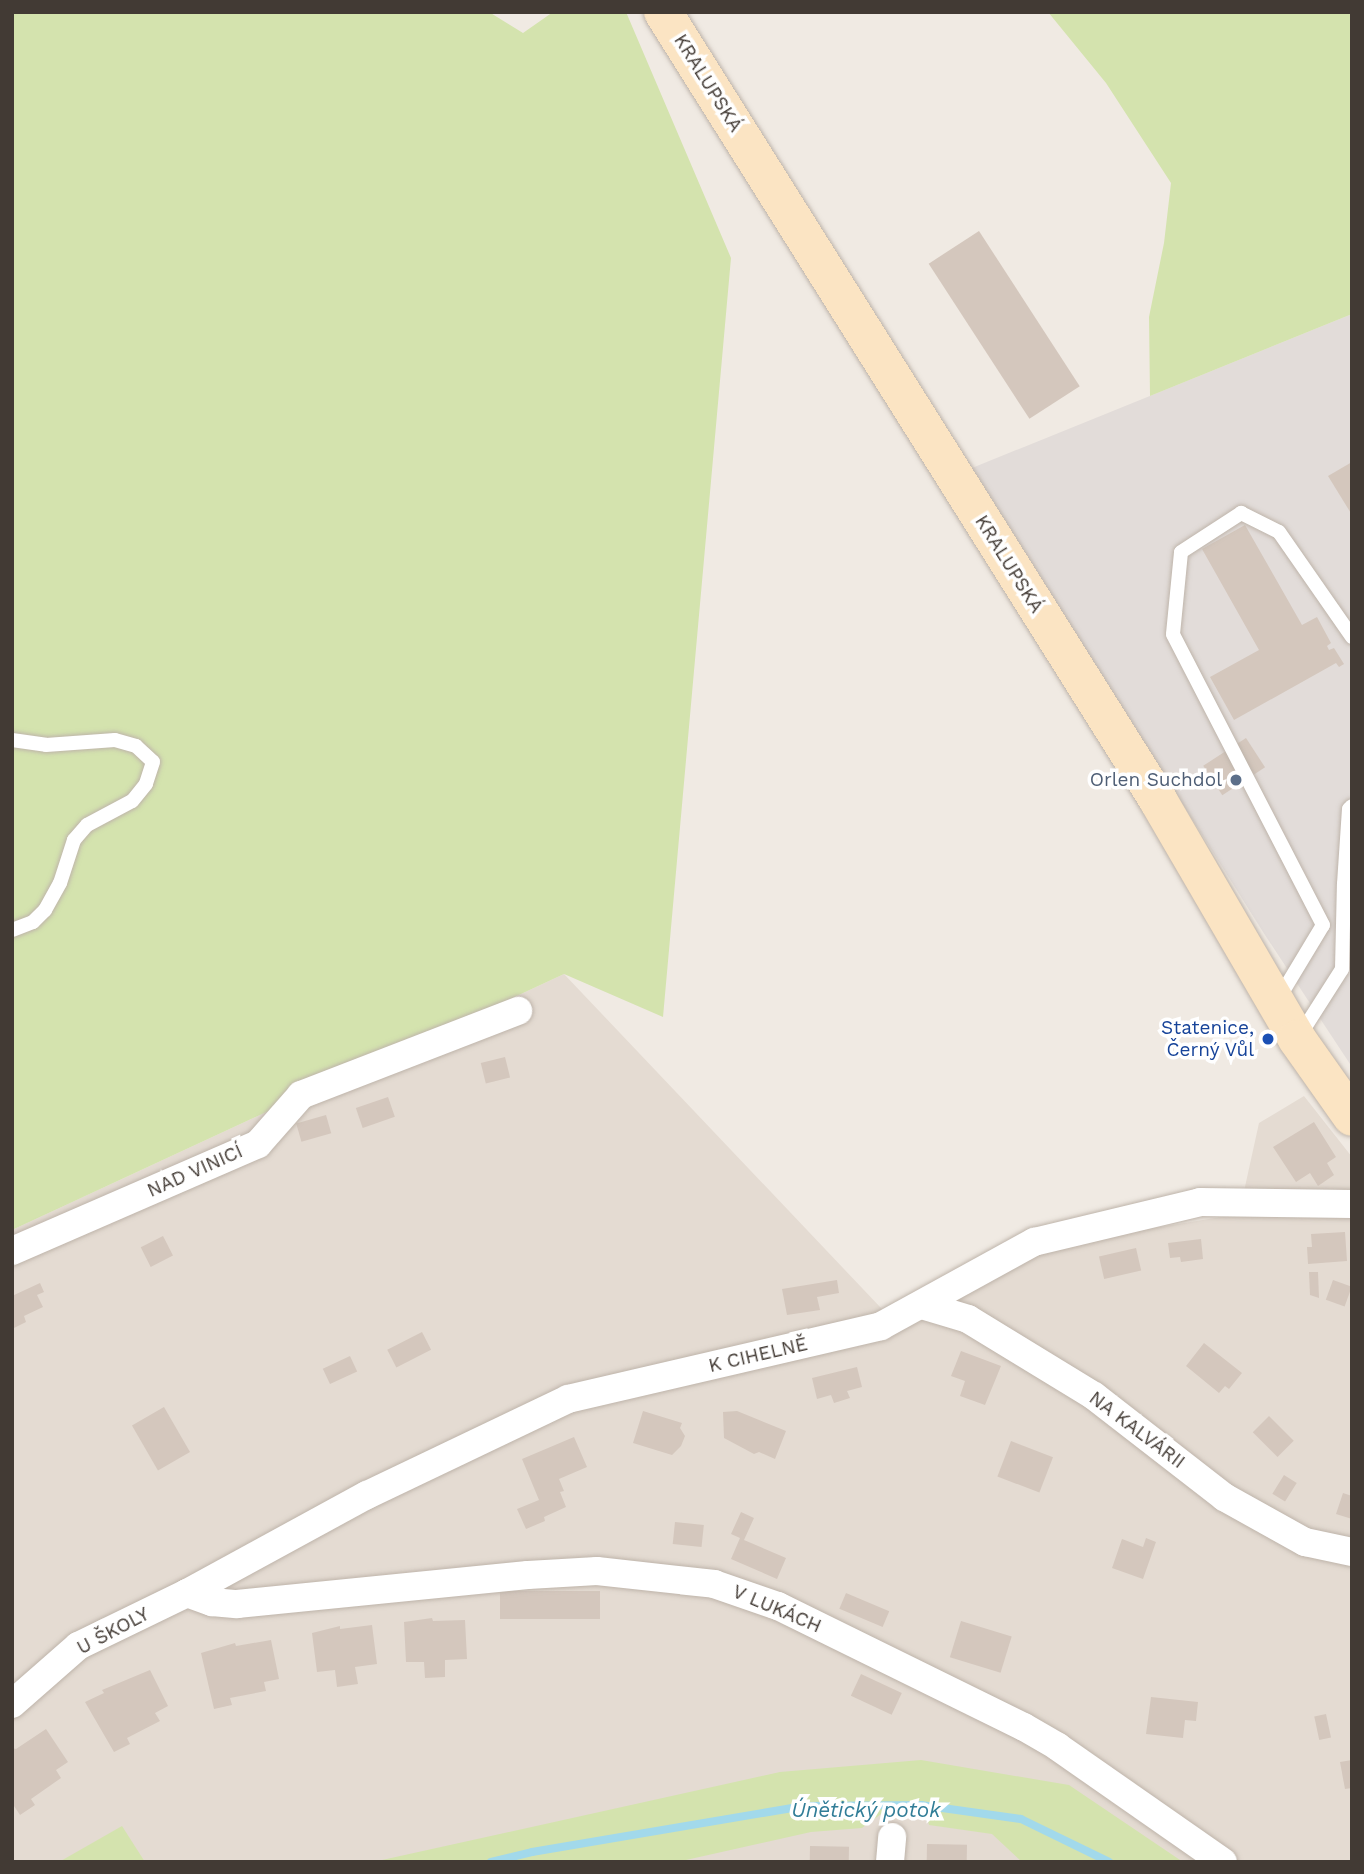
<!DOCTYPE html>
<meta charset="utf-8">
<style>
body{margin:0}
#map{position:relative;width:1364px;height:1874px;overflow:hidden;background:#f0eae3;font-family:"Work Sans",sans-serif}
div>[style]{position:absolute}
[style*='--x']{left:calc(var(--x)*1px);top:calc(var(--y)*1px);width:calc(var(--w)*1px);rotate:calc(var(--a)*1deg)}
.residential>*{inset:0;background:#e4dbd2}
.industrial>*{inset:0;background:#e2dcd9}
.green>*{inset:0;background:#d4e3ae}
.stream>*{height:8px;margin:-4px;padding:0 4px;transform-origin:4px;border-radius:4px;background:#a2d9eb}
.building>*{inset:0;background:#d4c7bd;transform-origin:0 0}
.roads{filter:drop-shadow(0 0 2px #beb4aa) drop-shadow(0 0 2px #beb4aa)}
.lane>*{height:14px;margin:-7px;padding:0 7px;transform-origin:7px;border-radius:7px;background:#fff}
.street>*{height:28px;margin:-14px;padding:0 14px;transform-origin:14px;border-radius:14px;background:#fff}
.secondary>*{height:38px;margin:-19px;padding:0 19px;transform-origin:19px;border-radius:19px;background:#fbe4c3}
.dots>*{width:19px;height:19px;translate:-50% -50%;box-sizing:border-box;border:4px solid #fff;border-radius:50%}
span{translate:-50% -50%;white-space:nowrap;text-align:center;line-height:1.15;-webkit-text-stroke:7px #fff;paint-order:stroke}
.street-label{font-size:19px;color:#423a34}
.service-label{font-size:19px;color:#4e5e75}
.right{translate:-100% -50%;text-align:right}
.transit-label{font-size:19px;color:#164399}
.water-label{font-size:21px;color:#317d97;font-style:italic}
.frame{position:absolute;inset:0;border:14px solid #423a34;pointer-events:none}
</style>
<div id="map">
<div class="residential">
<i style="clip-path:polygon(564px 974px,900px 1328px,1057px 1244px,1239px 1214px,1259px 1123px,1304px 1096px,1352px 1157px,1352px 1862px,12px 1862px,12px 1230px)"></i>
</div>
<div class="industrial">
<i style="clip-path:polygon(1352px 314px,1352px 1067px,1263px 932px,972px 468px)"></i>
</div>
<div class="green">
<i style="clip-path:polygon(12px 12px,489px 12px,523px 33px,553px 12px,626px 12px,731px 258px,663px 1017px,564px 974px,12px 1230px)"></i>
<i style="clip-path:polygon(1048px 12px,1352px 12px,1352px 314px,1150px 396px,1149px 317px,1164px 243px,1171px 183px,1106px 83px)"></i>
<i style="clip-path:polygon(921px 1760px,1069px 1785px,1183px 1862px,1022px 1862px,992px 1834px,929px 1825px,925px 1808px,888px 1809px,862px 1828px,811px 1832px,677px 1862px,373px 1862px,780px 1772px)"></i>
<i style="clip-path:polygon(122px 1826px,145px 1862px,59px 1862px)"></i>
</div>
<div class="stream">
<i style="--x:491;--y:1862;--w:42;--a:-13.7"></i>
<i style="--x:532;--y:1852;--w:276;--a:-9.6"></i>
<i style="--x:804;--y:1806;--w:117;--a:-0.5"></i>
<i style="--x:921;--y:1805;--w:101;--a:8"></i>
<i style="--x:1021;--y:1819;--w:98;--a:26"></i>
</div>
<div class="building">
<i style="left:979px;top:231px;width:185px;height:60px;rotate:57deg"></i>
<i style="clip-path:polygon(1352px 462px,1352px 515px,1328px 476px)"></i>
<i style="clip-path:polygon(1245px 525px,1302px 625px,1317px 617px,1331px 643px,1327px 646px,1329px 650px,1334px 648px,1344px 664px,1339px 667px,1336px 663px,1234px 720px,1210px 677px,1259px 650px,1202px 549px)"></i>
<i style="left:1246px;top:738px;width:35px;height:51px;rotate:57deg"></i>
<i style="left:505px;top:1057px;width:21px;height:25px;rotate:76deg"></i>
<i style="left:388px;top:1097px;width:21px;height:34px;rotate:71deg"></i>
<i style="left:326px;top:1115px;width:19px;height:31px;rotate:74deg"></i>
<i style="clip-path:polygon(1314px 1122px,1336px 1157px,1327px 1163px,1334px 1175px,1318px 1186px,1310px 1173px,1296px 1182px,1273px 1147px)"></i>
<i style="clip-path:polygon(1345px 1232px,1347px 1261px,1308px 1264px,1307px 1247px,1312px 1247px,1311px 1234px)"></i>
<i style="left:163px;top:1236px;width:22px;height:25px;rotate:63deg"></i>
<i style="clip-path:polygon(1201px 1239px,1203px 1259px,1181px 1262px,1180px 1257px,1170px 1258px,1168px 1243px)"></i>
<i style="left:1136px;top:1248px;width:23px;height:38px;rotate:77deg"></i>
<i style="clip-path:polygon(1309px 1272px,1318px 1272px,1319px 1298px,1310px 1295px)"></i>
<i style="clip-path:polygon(837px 1280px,839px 1293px,817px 1297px,820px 1310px,787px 1315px,782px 1289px)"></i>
<i style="left:1333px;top:1280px;width:20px;height:21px;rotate:20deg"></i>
<i style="clip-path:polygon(40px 1283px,44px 1292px,37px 1295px,43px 1307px,24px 1316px,26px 1322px,12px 1329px,12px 1296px)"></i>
<i style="left:422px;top:1332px;width:20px;height:39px;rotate:63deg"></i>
<i style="clip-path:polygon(1204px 1343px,1242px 1373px,1229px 1389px,1225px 1386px,1219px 1393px,1186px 1366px)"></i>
<i style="clip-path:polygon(961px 1351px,1001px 1366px,985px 1405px,960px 1396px,965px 1381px,951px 1376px)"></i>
<i style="left:350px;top:1356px;width:17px;height:30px;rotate:65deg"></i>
<i style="clip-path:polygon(857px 1367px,862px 1387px,847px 1391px,850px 1398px,834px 1403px,831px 1395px,817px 1399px,812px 1378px)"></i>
<i style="left:164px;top:1407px;width:52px;height:37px;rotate:60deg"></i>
<i style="clip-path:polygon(643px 1411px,682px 1423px,680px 1428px,685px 1436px,681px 1446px,672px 1455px,633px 1443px)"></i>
<i style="clip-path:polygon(737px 1411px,786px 1431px,775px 1459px,759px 1452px,754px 1454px,724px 1438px,723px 1412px)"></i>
<i style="left:1269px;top:1416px;width:35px;height:23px;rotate:45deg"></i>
<i style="clip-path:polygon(574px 1437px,587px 1467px,559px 1479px,564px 1491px,560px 1492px,566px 1507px,544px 1517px,545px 1521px,526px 1529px,517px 1509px,539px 1500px,522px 1459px)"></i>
<i style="left:1011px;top:1441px;width:45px;height:38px;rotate:21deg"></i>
<i style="left:1284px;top:1475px;width:15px;height:22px;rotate:32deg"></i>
<i style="clip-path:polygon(1343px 1493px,1352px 1496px,1352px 1519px,1336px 1514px)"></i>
<i style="clip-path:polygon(741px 1512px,754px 1518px,744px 1540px,786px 1558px,777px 1579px,731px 1559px,740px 1538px,731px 1534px)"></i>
<i style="left:675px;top:1522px;width:29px;height:22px;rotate:6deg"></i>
<i style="clip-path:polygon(1146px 1538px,1156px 1542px,1143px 1579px,1112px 1568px,1122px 1539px,1143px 1547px)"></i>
<i style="left:500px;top:1591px;width:100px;height:28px"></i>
<i style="left:846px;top:1593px;width:47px;height:17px;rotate:23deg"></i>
<i style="clip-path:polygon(432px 1618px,433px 1621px,465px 1620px,467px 1659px,445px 1660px,445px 1677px,425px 1678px,424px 1662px,406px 1662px,404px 1622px)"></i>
<i style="left:961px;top:1621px;width:53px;height:38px;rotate:17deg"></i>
<i style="clip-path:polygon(372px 1625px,377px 1664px,355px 1667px,358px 1684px,337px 1687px,335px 1670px,317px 1672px,312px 1633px,340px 1626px,340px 1629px)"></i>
<i style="clip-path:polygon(271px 1640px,279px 1679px,264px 1682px,266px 1691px,230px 1698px,232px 1705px,214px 1709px,201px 1653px,235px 1643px,236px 1646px)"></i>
<i style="clip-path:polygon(150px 1670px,168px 1706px,155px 1713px,160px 1721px,127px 1738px,130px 1744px,114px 1752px,85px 1702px,104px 1693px,102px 1690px)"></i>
<i style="left:861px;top:1674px;width:45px;height:24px;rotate:25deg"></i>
<i style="clip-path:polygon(1151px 1697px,1198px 1702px,1196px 1721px,1185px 1720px,1183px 1738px,1146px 1734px)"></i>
<i style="left:1326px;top:1714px;width:24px;height:12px;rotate:78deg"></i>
<i style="clip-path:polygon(46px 1729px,68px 1762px,56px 1770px,61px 1778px,31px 1799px,35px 1805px,20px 1815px,12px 1803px,12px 1748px,16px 1749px)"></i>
<i style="clip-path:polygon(1352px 1760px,1352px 1788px,1345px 1789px,1340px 1762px)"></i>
<i style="left:927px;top:1844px;width:40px;height:18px;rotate:1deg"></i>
<i style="left:810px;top:1846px;width:39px;height:16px;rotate:1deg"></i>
</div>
<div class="roads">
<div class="lane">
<i style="--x:12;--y:740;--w:34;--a:8"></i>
<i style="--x:46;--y:745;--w:69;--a:-4.1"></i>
<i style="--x:115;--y:740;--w:22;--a:16"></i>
<i style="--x:136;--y:746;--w:23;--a:43"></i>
<i style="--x:153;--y:762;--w:23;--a:108"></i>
<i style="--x:146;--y:784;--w:22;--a:129"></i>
<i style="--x:132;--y:801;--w:51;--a:151.9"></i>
<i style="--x:87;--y:825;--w:20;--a:131"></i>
<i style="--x:74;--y:840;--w:45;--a:108"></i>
<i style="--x:60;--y:883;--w:31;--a:119"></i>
<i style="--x:45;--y:910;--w:17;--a:135"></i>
<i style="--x:33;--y:922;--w:22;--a:159"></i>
<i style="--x:1279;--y:998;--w:85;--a:-58.9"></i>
<i style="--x:1323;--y:925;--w:327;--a:-117.3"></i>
<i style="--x:1173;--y:634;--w:82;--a:-84.4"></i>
<i style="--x:1181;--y:552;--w:72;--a:-33"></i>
<i style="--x:1241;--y:513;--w:42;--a:26.6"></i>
<i style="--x:1279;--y:532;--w:128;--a:55.2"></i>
<i style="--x:1300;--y:1035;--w:78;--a:-57.5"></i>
<i style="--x:1342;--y:969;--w:85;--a:-88.7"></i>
<i style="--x:1344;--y:884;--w:75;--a:-86.2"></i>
<i style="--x:1349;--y:809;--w:4;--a:-45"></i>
</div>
<div class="street">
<i style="--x:12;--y:1251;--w:268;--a:-23.5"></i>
<i style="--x:258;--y:1144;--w:65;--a:-48.7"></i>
<i style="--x:301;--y:1095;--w:233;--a:-21.2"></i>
<i style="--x:922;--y:1305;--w:48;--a:16.9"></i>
<i style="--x:968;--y:1319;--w:148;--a:31.4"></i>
<i style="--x:1094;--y:1396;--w:165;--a:37.8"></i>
<i style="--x:1224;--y:1497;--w:93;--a:29.1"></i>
<i style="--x:1305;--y:1542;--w:48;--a:12"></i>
<i style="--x:187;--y:1593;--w:27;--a:20"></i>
<i style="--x:212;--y:1602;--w:25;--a:5"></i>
<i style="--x:237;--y:1604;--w:292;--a:-5.7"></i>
<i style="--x:528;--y:1575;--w:69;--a:-3.3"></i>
<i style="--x:597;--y:1571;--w:118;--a:6.3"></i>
<i style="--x:714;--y:1584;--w:68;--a:19"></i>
<i style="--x:778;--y:1606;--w:274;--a:26.2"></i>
<i style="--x:1024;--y:1727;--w:39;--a:30"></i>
<i style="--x:1058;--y:1747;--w:201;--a:34.9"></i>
<i style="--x:12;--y:1704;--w:88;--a:-41.3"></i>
<i style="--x:78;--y:1646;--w:121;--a:-25.9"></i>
<i style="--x:187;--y:1593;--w:205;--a:-28.6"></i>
<i style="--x:367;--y:1495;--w:223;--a:-25.5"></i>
<i style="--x:568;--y:1399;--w:321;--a:-13.1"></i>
<i style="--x:881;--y:1326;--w:175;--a:-28.8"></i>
<i style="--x:1034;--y:1242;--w:171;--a:-13.5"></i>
<i style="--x:1200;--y:1202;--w:152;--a:0.8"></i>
<i style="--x:890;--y:1862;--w:25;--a:-85"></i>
</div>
<div class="secondary">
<i style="--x:663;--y:12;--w:931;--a:57.86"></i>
<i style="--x:1158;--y:800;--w:276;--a:59.8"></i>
<i style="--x:1297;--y:1039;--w:95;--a:54.8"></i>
</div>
</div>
<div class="dots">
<i style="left:1236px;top:780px;background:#5c6f8a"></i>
<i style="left:1268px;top:1039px;background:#1a4fb4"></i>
</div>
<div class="street-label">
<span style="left:708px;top:83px;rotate:58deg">KRALUPSKÁ</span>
<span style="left:1009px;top:564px;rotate:58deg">KRALUPSKÁ</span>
<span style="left:195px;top:1171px;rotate:-24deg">NAD VINICÍ</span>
<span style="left:758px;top:1355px;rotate:-13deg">K CIHELNĚ</span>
<span style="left:1137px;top:1430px;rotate:37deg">NA KALVÁRII</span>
<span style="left:777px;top:1609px;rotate:23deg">V LUKÁCH</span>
<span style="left:113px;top:1631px;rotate:-28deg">U ŠKOLY</span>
</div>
<div class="service-label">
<span class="right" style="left:1222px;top:780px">Orlen Suchdol</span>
</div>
<div class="transit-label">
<span class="right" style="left:1254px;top:1039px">Statenice,<br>Černý Vůl</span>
</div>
<div class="water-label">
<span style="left:866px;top:1810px">Únětický potok</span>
</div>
<div class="frame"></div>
</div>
